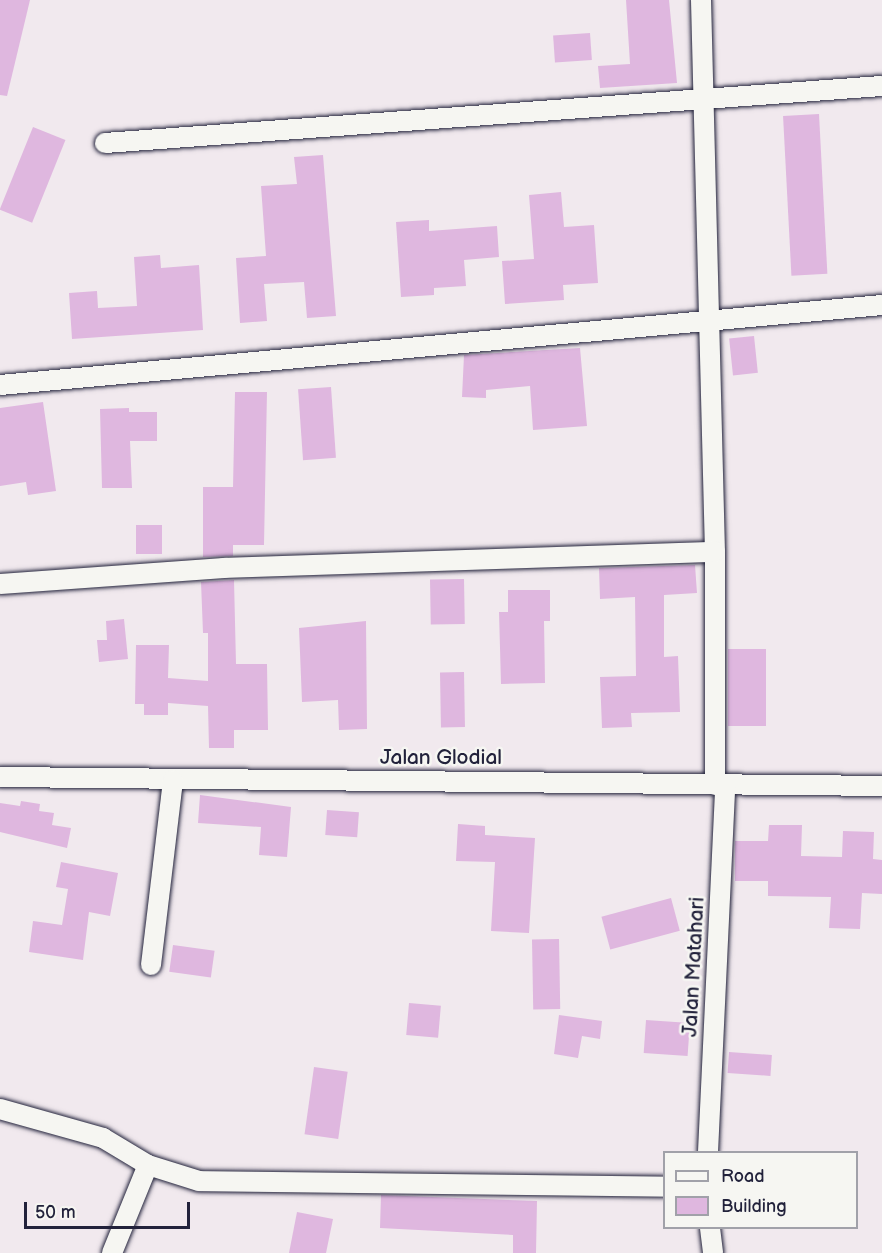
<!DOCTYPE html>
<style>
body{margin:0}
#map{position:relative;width:882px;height:1253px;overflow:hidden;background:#f1e9ee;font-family:"Balsamiq Sans",sans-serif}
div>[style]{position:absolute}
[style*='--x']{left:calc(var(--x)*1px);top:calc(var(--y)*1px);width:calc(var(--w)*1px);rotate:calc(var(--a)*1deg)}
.building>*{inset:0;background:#dfb7df;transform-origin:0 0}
.roads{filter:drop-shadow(0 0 2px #22223b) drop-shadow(0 0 2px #22223b)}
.street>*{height:20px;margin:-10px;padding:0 10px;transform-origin:10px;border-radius:10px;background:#f6f6f2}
span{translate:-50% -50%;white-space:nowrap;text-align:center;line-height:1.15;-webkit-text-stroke:5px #f6f6f2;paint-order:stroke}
.street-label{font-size:21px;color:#22223b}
.legend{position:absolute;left:663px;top:1151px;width:195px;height:78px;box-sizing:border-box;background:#f6f6f2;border:2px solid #a1a1a9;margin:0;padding:8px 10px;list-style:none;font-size:18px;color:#22223b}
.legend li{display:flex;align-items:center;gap:12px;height:30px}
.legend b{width:30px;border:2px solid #a1a1a9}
.scale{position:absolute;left:24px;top:1202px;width:166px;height:27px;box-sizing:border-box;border:3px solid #22223b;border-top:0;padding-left:8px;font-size:18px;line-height:21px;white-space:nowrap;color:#22223b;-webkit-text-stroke:4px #f6f6f2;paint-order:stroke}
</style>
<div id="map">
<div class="building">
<i style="clip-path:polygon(0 0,30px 0,7px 96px,0 95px)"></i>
<i style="clip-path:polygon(626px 0,669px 0,677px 83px,600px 88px,598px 66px,630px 64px)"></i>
<i style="left:590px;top:33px;width:27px;height:37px;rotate:86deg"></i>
<i style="left:819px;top:114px;width:160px;height:36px;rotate:87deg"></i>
<i style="left:33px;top:127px;width:35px;height:89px;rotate:22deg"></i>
<i style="clip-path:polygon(323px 155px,336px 316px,307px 318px,304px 282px,264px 284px,267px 321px,240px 323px,236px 258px,266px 256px,261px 186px,297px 184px,294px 157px)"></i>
<i style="clip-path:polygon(561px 192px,564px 227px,594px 225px,598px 283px,563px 285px,564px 300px,505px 304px,502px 261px,534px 259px,529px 195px)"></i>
<i style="clip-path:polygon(429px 220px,429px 231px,497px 226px,499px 257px,464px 260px,466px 286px,434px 288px,434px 295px,401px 297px,396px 222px)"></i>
<i style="clip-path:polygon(160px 255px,161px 268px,199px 265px,203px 330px,72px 339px,69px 293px,97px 291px,98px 308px,137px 306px,134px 257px)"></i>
<i style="left:754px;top:336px;width:37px;height:25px;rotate:84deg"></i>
<i style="clip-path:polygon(580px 348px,587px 426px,533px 430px,530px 386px,486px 390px,486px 398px,462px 397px,464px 355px)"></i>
<i style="left:331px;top:387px;width:71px;height:33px;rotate:86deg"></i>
<i style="clip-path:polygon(235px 392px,267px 392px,264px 545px,233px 545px,233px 556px,203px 557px,203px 487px,233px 487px)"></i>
<i style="clip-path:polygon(43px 402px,56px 491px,28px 495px,26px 482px,0 486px,0 408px)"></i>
<i style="clip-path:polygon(129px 408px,129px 412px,157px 412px,157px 441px,130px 441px,132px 488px,102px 488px,100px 409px)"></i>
<i style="left:136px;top:525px;width:26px;height:29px"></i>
<i style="clip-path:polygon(695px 565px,697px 593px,664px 595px,664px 657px,678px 656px,680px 712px,631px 713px,632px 727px,602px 728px,600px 677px,636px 676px,635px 597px,600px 599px,599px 568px)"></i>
<i style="left:464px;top:579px;width:45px;height:34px;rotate:89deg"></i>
<i style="clip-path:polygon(234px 580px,236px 664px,267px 664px,268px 730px,234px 730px,234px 748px,209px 748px,208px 706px,168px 703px,168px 715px,144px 715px,144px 704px,135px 704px,136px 645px,169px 645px,168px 678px,208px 681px,208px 633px,203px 633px,201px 582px)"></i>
<i style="clip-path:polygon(508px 590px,550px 590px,550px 621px,544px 621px,545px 683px,501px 684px,499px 612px,508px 612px)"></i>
<i style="clip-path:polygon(124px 619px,128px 659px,99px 662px,97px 640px,107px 640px,106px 621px)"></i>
<i style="clip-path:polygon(366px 621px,367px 729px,339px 730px,338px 700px,302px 702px,299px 628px)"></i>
<i style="left:728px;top:649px;width:38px;height:77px"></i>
<i style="left:464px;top:672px;width:55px;height:24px;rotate:89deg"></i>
<i style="clip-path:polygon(200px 795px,291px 807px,287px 857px,259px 855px,261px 827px,198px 823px)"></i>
<i style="clip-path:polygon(21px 801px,40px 804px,39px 811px,54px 813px,52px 825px,71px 828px,67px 848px,0 832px,0 803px,20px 806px)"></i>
<i style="left:327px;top:810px;width:32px;height:25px;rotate:4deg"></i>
<i style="clip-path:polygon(458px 824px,485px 826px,485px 835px,535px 838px,529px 933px,491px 931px,495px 862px,456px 861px)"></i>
<i style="clip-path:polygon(769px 825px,802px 825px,801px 856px,842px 857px,843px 831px,874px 832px,873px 859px,882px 860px,882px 894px,862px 893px,860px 929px,829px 928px,831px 897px,768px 896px,768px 881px,735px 881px,735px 841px,768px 841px)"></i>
<i style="clip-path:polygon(61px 862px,118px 873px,110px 916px,89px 912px,83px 960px,29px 952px,33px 921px,62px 925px,68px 889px,56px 887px)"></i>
<i style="left:671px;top:898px;width:34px;height:72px;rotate:75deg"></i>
<i style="left:559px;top:939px;width:70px;height:27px;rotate:89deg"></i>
<i style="left:173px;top:945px;width:42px;height:27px;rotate:8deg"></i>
<i style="left:409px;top:1003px;width:32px;height:32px;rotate:5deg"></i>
<i style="clip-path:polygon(559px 1015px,602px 1021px,600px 1039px,582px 1036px,578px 1058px,554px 1054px)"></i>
<i style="left:646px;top:1020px;width:44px;height:33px;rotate:4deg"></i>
<i style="left:729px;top:1052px;width:43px;height:21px;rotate:4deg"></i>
<i style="left:314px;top:1067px;width:34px;height:68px;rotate:8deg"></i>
<i style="clip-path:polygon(381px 1195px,537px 1201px,536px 1253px,513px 1253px,513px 1235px,380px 1228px)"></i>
<i style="clip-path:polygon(297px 1212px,333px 1219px,326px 1253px,289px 1253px)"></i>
</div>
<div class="roads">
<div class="street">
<i style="--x:701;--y:0;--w:552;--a:88.55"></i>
<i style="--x:715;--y:552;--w:233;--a:90"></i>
<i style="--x:105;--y:143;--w:779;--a:-4.2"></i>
<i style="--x:0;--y:385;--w:886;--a:-5.18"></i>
<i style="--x:0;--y:584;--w:225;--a:-4.1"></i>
<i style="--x:224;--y:568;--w:491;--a:-1.9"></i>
<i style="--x:0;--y:777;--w:882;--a:0.58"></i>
<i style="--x:151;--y:965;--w:186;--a:-83.2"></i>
<i style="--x:0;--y:1109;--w:107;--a:15.7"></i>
<i style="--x:103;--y:1138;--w:52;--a:31"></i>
<i style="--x:148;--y:1165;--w:53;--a:17.4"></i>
<i style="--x:199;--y:1181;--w:465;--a:0.7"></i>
<i style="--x:708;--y:1152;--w:367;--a:-87.3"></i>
<i style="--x:710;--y:1228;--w:25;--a:83"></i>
<i style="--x:112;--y:1253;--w:95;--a:-67.8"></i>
</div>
</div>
<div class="street-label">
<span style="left:441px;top:758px">Jalan Glodial</span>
<span style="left:694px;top:967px;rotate:-87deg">Jalan Matahari</span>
</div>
<ul class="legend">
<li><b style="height:8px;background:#f6f6f2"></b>Road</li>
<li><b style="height:16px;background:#dfb7df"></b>Building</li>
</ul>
<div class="scale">50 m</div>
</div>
